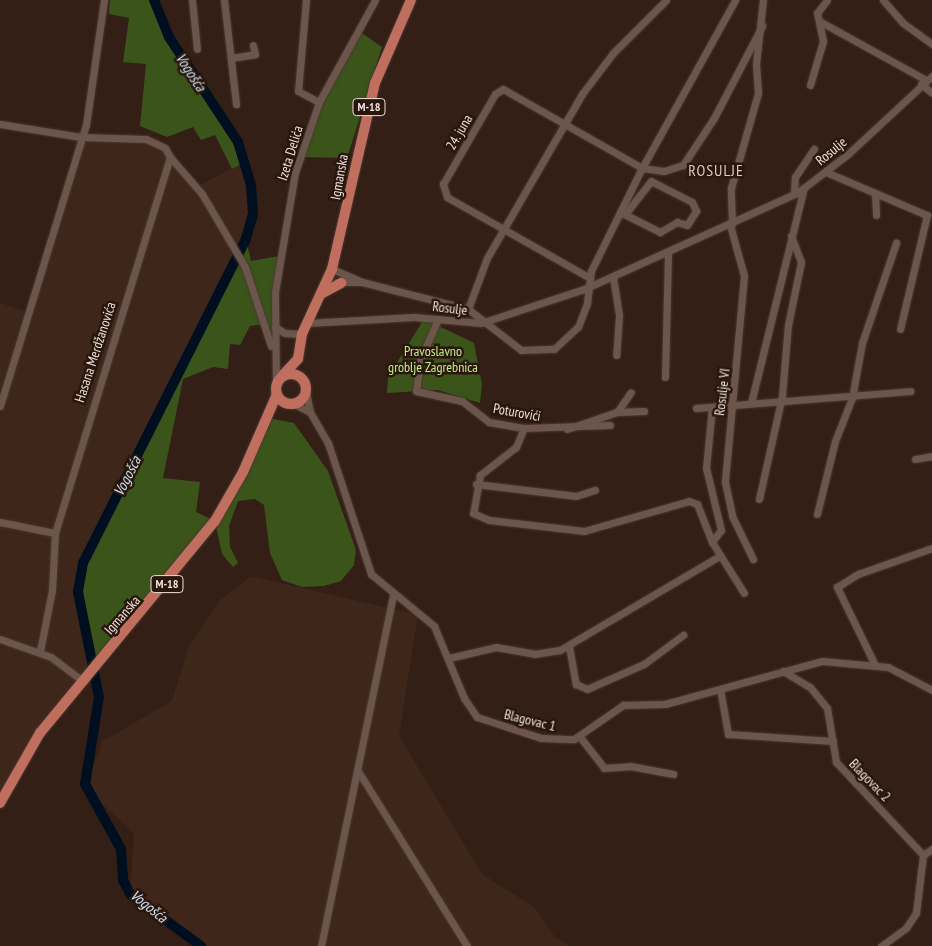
<!DOCTYPE html>
<meta charset="utf-8">
<style>
body{margin:0}
#map{position:relative;width:932px;height:946px;overflow:hidden;background:#331f16;font-family:"PT Sans Narrow",sans-serif}
div>[style]{position:absolute}
[style*='--x']{left:calc(var(--x)*1px);top:calc(var(--y)*1px);width:calc(var(--w)*1px);rotate:calc(var(--a)*1deg)}
.built>*{inset:0;background:#3f261a}
.green>*{inset:0;background:#3b541a}
.river>*{height:10px;margin:-5px;padding:0 5px;transform-origin:5px;border-radius:5px;background:#000f20}
.roads{filter:drop-shadow(0 0 1px #493933) drop-shadow(0 0 1px #493933)}
.street>*{height:7px;margin:-3.5px;padding:0 3.5px;transform-origin:3.5px;border-radius:3.5px;background:#6c564b}
.primary>*{height:10px;margin:-5px;padding:0 5px;transform-origin:5px;border-radius:5px;background:#c06f5f}
.primary>.ring{margin:-5px;padding:0;box-sizing:content-box;background:none;border:10px solid #c06f5f;border-radius:50%}
span{translate:-50% -50%;white-space:nowrap;text-align:center;line-height:1.15;-webkit-text-stroke:5px #29160d;paint-order:stroke}
.shield-label span{padding:1px 4px;background:#29160d;border:1px solid;border-radius:4px;-webkit-text-stroke-width:0}
.shield-label{font-size:12px;color:#f0e2dc;font-weight:700}
.street-label{font-size:14px;color:#f0e2dc}
.park-label{font-size:14px;color:#c1f188}
.water-label{font-size:15px;color:#cee0ef;font-style:italic}
.quarter-label{font-size:16px;color:#e2c7bb;letter-spacing:1px}
</style>
<div id="map">
<div class="built">
<div style="clip-path:polygon(81px 137px,156px 142px,196px 187px,245px 162px,253px 214px,246px 239px,83px 563px,79px 580px,94px 668px,65px 703px,0 805px,0 303px,28px 312px)"></div>
<div style="clip-path:polygon(251px 576px,418px 615px,399px 736px,482px 874px,534px 907px,555px 937px,569px 946px,201px 946px,130px 894px,134px 834px,85px 787px,103px 741px,172px 701px,188px 648px,219px 601px)"></div>
</div>
<div class="green">
<div style="clip-path:polygon(110px 0,154px 0,169px 37px,238px 142px,245px 162px,232px 169px,215px 135px,201px 140px,193px 127px,167px 137px,140px 126px,146px 64px,123px 62px,129px 18px,109px 14px)"></div>
<div style="clip-path:polygon(359px 31px,382px 47px,347px 158px,300px 157px,319px 102px)"></div>
<div style="clip-path:polygon(246px 239px,251px 261px,279px 256px,273px 348px,265px 324px,250px 326px,240px 345px,230px 344px,228px 369px,213px 367px,183px 379px,163px 478px,200px 482px,196px 512px,215px 521px,268px 418px,294px 423px,328px 471px,356px 550px,354px 565px,341px 581px,324px 586px,302px 587px,282px 580px,270px 553px,264px 505px,255px 499px,238px 501px,229px 526px,230px 547px,238px 563px,233px 567px,222px 554px,215px 522px,94px 668px,78px 592px,83px 563px)"></div>
<div style="clip-path:polygon(424px 319px,474px 343px,482px 385px,480px 403px,438px 390px,387px 393px,388px 377px)"></div>
</div>
<div class="river">
<div style="--x:154;--y:0;--w:40;--a:68"></div>
<div style="--x:169;--y:37;--w:126;--a:56.7"></div>
<div style="--x:238;--y:142;--w:45;--a:73.2"></div>
<div style="--x:251;--y:185;--w:29;--a:86"></div>
<div style="--x:253;--y:214;--w:26;--a:106"></div>
<div style="--x:246;--y:239;--w:363;--a:116.7"></div>
<div style="--x:83;--y:563;--w:29;--a:100"></div>
<div style="--x:78;--y:592;--w:107;--a:78.7"></div>
<div style="--x:99;--y:697;--w:88;--a:99.1"></div>
<div style="--x:85;--y:784;--w:74;--a:61"></div>
<div style="--x:121;--y:849;--w:31;--a:86"></div>
<div style="--x:123;--y:880;--w:16;--a:63"></div>
<div style="--x:130;--y:894;--w:88;--a:36.2"></div>
</div>
<div class="roads">
<div class="street">
<div style="--x:192;--y:0;--w:49;--a:84.2"></div>
<div style="--x:224;--y:0;--w:105;--a:83.4"></div>
<div style="--x:306;--y:0;--w:91;--a:95"></div>
<div style="--x:298;--y:91;--w:24;--a:28"></div>
<div style="--x:883;--y:0;--w:30;--a:49"></div>
<div style="--x:903;--y:23;--w:36;--a:36"></div>
<div style="--x:821;--y:22;--w:120;--a:28.9"></div>
<div style="--x:231;--y:58;--w:24;--a:-9"></div>
<div style="--x:255;--y:54;--w:9;--a:-103"></div>
<div style="--x:921;--y:84;--w:14;--a:39"></div>
<div style="--x:810;--y:85;--w:46;--a:-73.5"></div>
<div style="--x:823;--y:41;--w:29;--a:-102"></div>
<div style="--x:817;--y:13;--w:16;--a:-52"></div>
<div style="--x:0;--y:124;--w:82;--a:9.1"></div>
<div style="--x:81;--y:137;--w:65;--a:1.8"></div>
<div style="--x:146;--y:139;--w:21;--a:25"></div>
<div style="--x:165;--y:148;--w:10;--a:61"></div>
<div style="--x:170;--y:157;--w:393;--a:107"></div>
<div style="--x:55;--y:533;--w:57;--a:93"></div>
<div style="--x:52;--y:590;--w:62;--a:101.1"></div>
<div style="--x:170;--y:157;--w:49;--a:49.1"></div>
<div style="--x:202;--y:194;--w:85;--a:59.5"></div>
<div style="--x:245;--y:267;--w:83;--a:71.8"></div>
<div style="--x:826;--y:172;--w:110;--a:23.1"></div>
<div style="--x:927;--y:215;--w:117;--a:103.3"></div>
<div style="--x:794;--y:194;--w:17;--a:-87"></div>
<div style="--x:795;--y:177;--w:34;--a:-56"></div>
<div style="--x:875;--y:194;--w:21;--a:87"></div>
<div style="--x:620;--y:212;--w:45;--a:26.6"></div>
<div style="--x:660;--y:232;--w:20;--a:-30"></div>
<div style="--x:677;--y:222;--w:10;--a:17"></div>
<div style="--x:687;--y:225;--w:17;--a:-57"></div>
<div style="--x:696;--y:211;--w:10;--a:-114"></div>
<div style="--x:692;--y:202;--w:46;--a:-152.9"></div>
<div style="--x:651;--y:181;--w:39;--a:128"></div>
<div style="--x:732;--y:224;--w:36;--a:-92"></div>
<div style="--x:731;--y:188;--w:99;--a:-74.1"></div>
<div style="--x:758;--y:93;--w:29;--a:-94"></div>
<div style="--x:756;--y:64;--w:64;--a:-83.8"></div>
<div style="--x:730;--y:225;--w:53;--a:74.6"></div>
<div style="--x:744;--y:276;--w:207;--a:95.3"></div>
<div style="--x:725;--y:482;--w:35;--a:78"></div>
<div style="--x:732;--y:516;--w:48;--a:64"></div>
<div style="--x:332;--y:269;--w:33;--a:23"></div>
<div style="--x:362;--y:282;--w:109;--a:14.3"></div>
<div style="--x:468;--y:309;--w:67;--a:37.7"></div>
<div style="--x:521;--y:350;--w:33;--a:-2"></div>
<div style="--x:554;--y:349;--w:33;--a:-43"></div>
<div style="--x:578;--y:327;--w:26;--a:-69"></div>
<div style="--x:587;--y:303;--w:32;--a:-83"></div>
<div style="--x:591;--y:271;--w:115;--a:-63.7"></div>
<div style="--x:642;--y:168;--w:22;--a:8"></div>
<div style="--x:664;--y:171;--w:20;--a:-18"></div>
<div style="--x:683;--y:165;--w:56;--a:-56.6"></div>
<div style="--x:714;--y:118;--w:104;--a:-62.4"></div>
<div style="--x:613;--y:277;--w:39;--a:81"></div>
<div style="--x:619;--y:316;--w:39;--a:94"></div>
<div style="--x:590;--y:278;--w:164;--a:-150.5"></div>
<div style="--x:447;--y:197;--w:14;--a:-107"></div>
<div style="--x:443;--y:184;--w:104;--a:-60"></div>
<div style="--x:495;--y:94;--w:9;--a:-32"></div>
<div style="--x:503;--y:89;--w:160;--a:29.6"></div>
<div style="--x:642;--y:168;--w:192;--a:-61"></div>
<div style="--x:337;--y:282;--w:24;--a:0"></div>
<div style="--x:468;--y:309;--w:54;--a:-69.6"></div>
<div style="--x:487;--y:258;--w:190;--a:-59.9"></div>
<div style="--x:582;--y:94;--w:51;--a:-52.9"></div>
<div style="--x:613;--y:53;--w:75;--a:-45"></div>
<div style="--x:438;--y:319;--w:45;--a:113.7"></div>
<div style="--x:420;--y:360;--w:31;--a:97"></div>
<div style="--x:416;--y:391;--w:47;--a:12.3"></div>
<div style="--x:462;--y:401;--w:34;--a:38"></div>
<div style="--x:489;--y:422;--w:36;--a:10"></div>
<div style="--x:524;--y:428;--w:86;--a:-2"></div>
<div style="--x:307;--y:323;--w:107;--a:-3.2"></div>
<div style="--x:414;--y:317;--w:67;--a:5.1"></div>
<div style="--x:481;--y:323;--w:108;--a:-18.3"></div>
<div style="--x:584;--y:289;--w:234;--a:-24.3"></div>
<div style="--x:797;--y:193;--w:64;--a:-37.4"></div>
<div style="--x:848;--y:154;--w:115;--a:-42.9"></div>
<div style="--x:275;--y:327;--w:12;--a:31"></div>
<div style="--x:285;--y:333;--w:17;--a:3"></div>
<div style="--x:665;--y:377;--w:124;--a:-88.6"></div>
<div style="--x:276;--y:389;--w:97;--a:-90.6"></div>
<div style="--x:275;--y:292;--w:121;--a:-80.5"></div>
<div style="--x:295;--y:173;--w:75;--a:-71.3"></div>
<div style="--x:319;--y:102;--w:116;--a:-61.2"></div>
<div style="--x:306;--y:392;--w:20;--a:79"></div>
<div style="--x:751;--y:403;--w:221;--a:-76.2"></div>
<div style="--x:294;--y:404;--w:18;--a:27"></div>
<div style="--x:310;--y:412;--w:36;--a:60"></div>
<div style="--x:328;--y:443;--w:138;--a:71.8"></div>
<div style="--x:371;--y:574;--w:82;--a:39.5"></div>
<div style="--x:434;--y:626;--w:78;--a:67.4"></div>
<div style="--x:464;--y:698;--w:23;--a:56"></div>
<div style="--x:477;--y:717;--w:67;--a:18.2"></div>
<div style="--x:541;--y:738;--w:33;--a:2"></div>
<div style="--x:574;--y:739;--w:60;--a:-34.8"></div>
<div style="--x:623;--y:705;--w:42;--a:-1.4"></div>
<div style="--x:665;--y:704;--w:163;--a:-15.3"></div>
<div style="--x:822;--y:661;--w:66;--a:5.2"></div>
<div style="--x:888;--y:667;--w:50;--a:27.6"></div>
<div style="--x:0;--y:406;--w:294;--a:-73"></div>
<div style="--x:86;--y:125;--w:126;--a:-81.8"></div>
<div style="--x:712;--y:407;--w:61;--a:95.6"></div>
<div style="--x:706;--y:468;--w:64;--a:76.4"></div>
<div style="--x:721;--y:530;--w:15;--a:127"></div>
<div style="--x:712;--y:542;--w:60;--a:57.9"></div>
<div style="--x:696;--y:408;--w:215;--a:-4.5"></div>
<div style="--x:617;--y:412;--w:27;--a:-2"></div>
<div style="--x:524;--y:428;--w:21;--a:113"></div>
<div style="--x:516;--y:447;--w:46;--a:142.1"></div>
<div style="--x:480;--y:475;--w:39;--a:100"></div>
<div style="--x:473;--y:513;--w:17;--a:24"></div>
<div style="--x:489;--y:520;--w:96;--a:6.6"></div>
<div style="--x:584;--y:531;--w:109;--a:-15.9"></div>
<div style="--x:689;--y:501;--w:9;--a:21"></div>
<div style="--x:697;--y:504;--w:41;--a:68.5"></div>
<div style="--x:567;--y:429;--w:53;--a:-18.8"></div>
<div style="--x:617;--y:412;--w:24;--a:-55"></div>
<div style="--x:915;--y:459;--w:17;--a:-10"></div>
<div style="--x:476;--y:484;--w:101;--a:6.8"></div>
<div style="--x:576;--y:496;--w:20;--a:-18"></div>
<div style="--x:759;--y:499;--w:106;--a:-77.4"></div>
<div style="--x:782;--y:396;--w:71;--a:-85.2"></div>
<div style="--x:788;--y:325;--w:64;--a:-78.3"></div>
<div style="--x:801;--y:262;--w:28;--a:-111"></div>
<div style="--x:817;--y:514;--w:75;--a:-76.1"></div>
<div style="--x:835;--y:441;--w:46;--a:-68.4"></div>
<div style="--x:852;--y:398;--w:56;--a:-79.7"></div>
<div style="--x:862;--y:343;--w:106;--a:-71.2"></div>
<div style="--x:0;--y:522;--w:56;--a:11.3"></div>
<div style="--x:0;--y:639;--w:54;--a:19.4"></div>
<div style="--x:51;--y:657;--w:41;--a:37.1"></div>
<div style="--x:569;--y:646;--w:39;--a:80"></div>
<div style="--x:576;--y:684;--w:12;--a:24"></div>
<div style="--x:587;--y:689;--w:62;--a:-23.7"></div>
<div style="--x:644;--y:664;--w:49;--a:-36.6"></div>
<div style="--x:449;--y:658;--w:48;--a:-13.2"></div>
<div style="--x:496;--y:647;--w:39;--a:10"></div>
<div style="--x:534;--y:654;--w:26;--a:-9"></div>
<div style="--x:560;--y:650;--w:183;--a:-30.5"></div>
<div style="--x:874;--y:663;--w:85;--a:-116"></div>
<div style="--x:837;--y:587;--w:25;--a:-32"></div>
<div style="--x:858;--y:574;--w:78;--a:-19.4"></div>
<div style="--x:783;--y:671;--w:31;--a:31"></div>
<div style="--x:810;--y:687;--w:27;--a:51"></div>
<div style="--x:827;--y:708;--w:55;--a:80.5"></div>
<div style="--x:836;--y:762;--w:127;--a:46.9"></div>
<div style="--x:923;--y:855;--w:58;--a:96.9"></div>
<div style="--x:916;--y:913;--w:18;--a:124"></div>
<div style="--x:906;--y:928;--w:31;--a:144"></div>
<div style="--x:720;--y:689;--w:46;--a:79.9"></div>
<div style="--x:728;--y:734;--w:105;--a:3.8"></div>
<div style="--x:580;--y:737;--w:39;--a:52"></div>
<div style="--x:604;--y:768;--w:26;--a:-4"></div>
<div style="--x:630;--y:766;--w:44;--a:10.5"></div>
<div style="--x:358;--y:771;--w:206;--a:58.1"></div>
<div style="--x:923;--y:855;--w:11;--a:-34"></div>
<div style="--x:321;--y:946;--w:358;--a:-78.4"></div>
</div>
<div class="primary">
<div style="--x:323;--y:293;--w:21;--a:-29"></div>
<div class="ring" style="left:276px;top:374px;width:20px;height:20px"></div>
<div style="--x:283;--y:375;--w:22;--a:-47"></div>
<div style="--x:298;--y:359;--w:25;--a:-81"></div>
<div style="--x:302;--y:334;--w:72;--a:-65.2"></div>
<div style="--x:332;--y:269;--w:191;--a:-77"></div>
<div style="--x:375;--y:83;--w:90;--a:-66.6"></div>
<div style="--x:0;--y:803;--w:81;--a:-60.3"></div>
<div style="--x:40;--y:733;--w:275;--a:-50.5"></div>
<div style="--x:215;--y:521;--w:56;--a:-60.3"></div>
<div style="--x:243;--y:472;--w:85;--a:-66.4"></div>
</div>
</div>
<div class="shield-label">
<span style="left:369px;top:107px">M-18</span>
<span style="left:167px;top:584px">M-18</span>
</div>
<div class="street-label">
<span style="left:459px;top:132px;rotate:-60deg">24. juna</span>
<span style="left:831px;top:151px;rotate:-40deg">Rosulje</span>
<span style="left:290px;top:153px;rotate:-73deg">Izeta Delića</span>
<span style="left:339px;top:177px;rotate:-80deg">Igmanska</span>
<span style="left:450px;top:308px;rotate:7deg">Rosulje</span>
<span style="left:95px;top:352px;rotate:-72deg">Hasana Merdžanovića</span>
<span style="left:722px;top:392px;rotate:-83deg">Rosulje VI</span>
<span style="left:517px;top:412px;rotate:10deg">Poturovići</span>
<span style="left:122px;top:615px;rotate:-49deg">Igmanska</span>
<span style="left:530px;top:720px;rotate:14deg">Blagovac 1</span>
<span style="left:870px;top:780px;rotate:46deg">Blagovac 2</span>
</div>
<div class="park-label">
<span style="left:433px;top:359px">Pravoslavno<br>groblje Zagrebnica</span>
</div>
<div class="water-label">
<span style="left:191px;top:72px;rotate:57deg">Vogošća</span>
<span style="left:127px;top:476px;rotate:-63deg">Vogošća</span>
<span style="left:149px;top:906px;rotate:39deg">Vogošća</span>
</div>
<div class="quarter-label">
<span style="left:716px;top:170px">ROSULJE</span>
</div>
</div>
